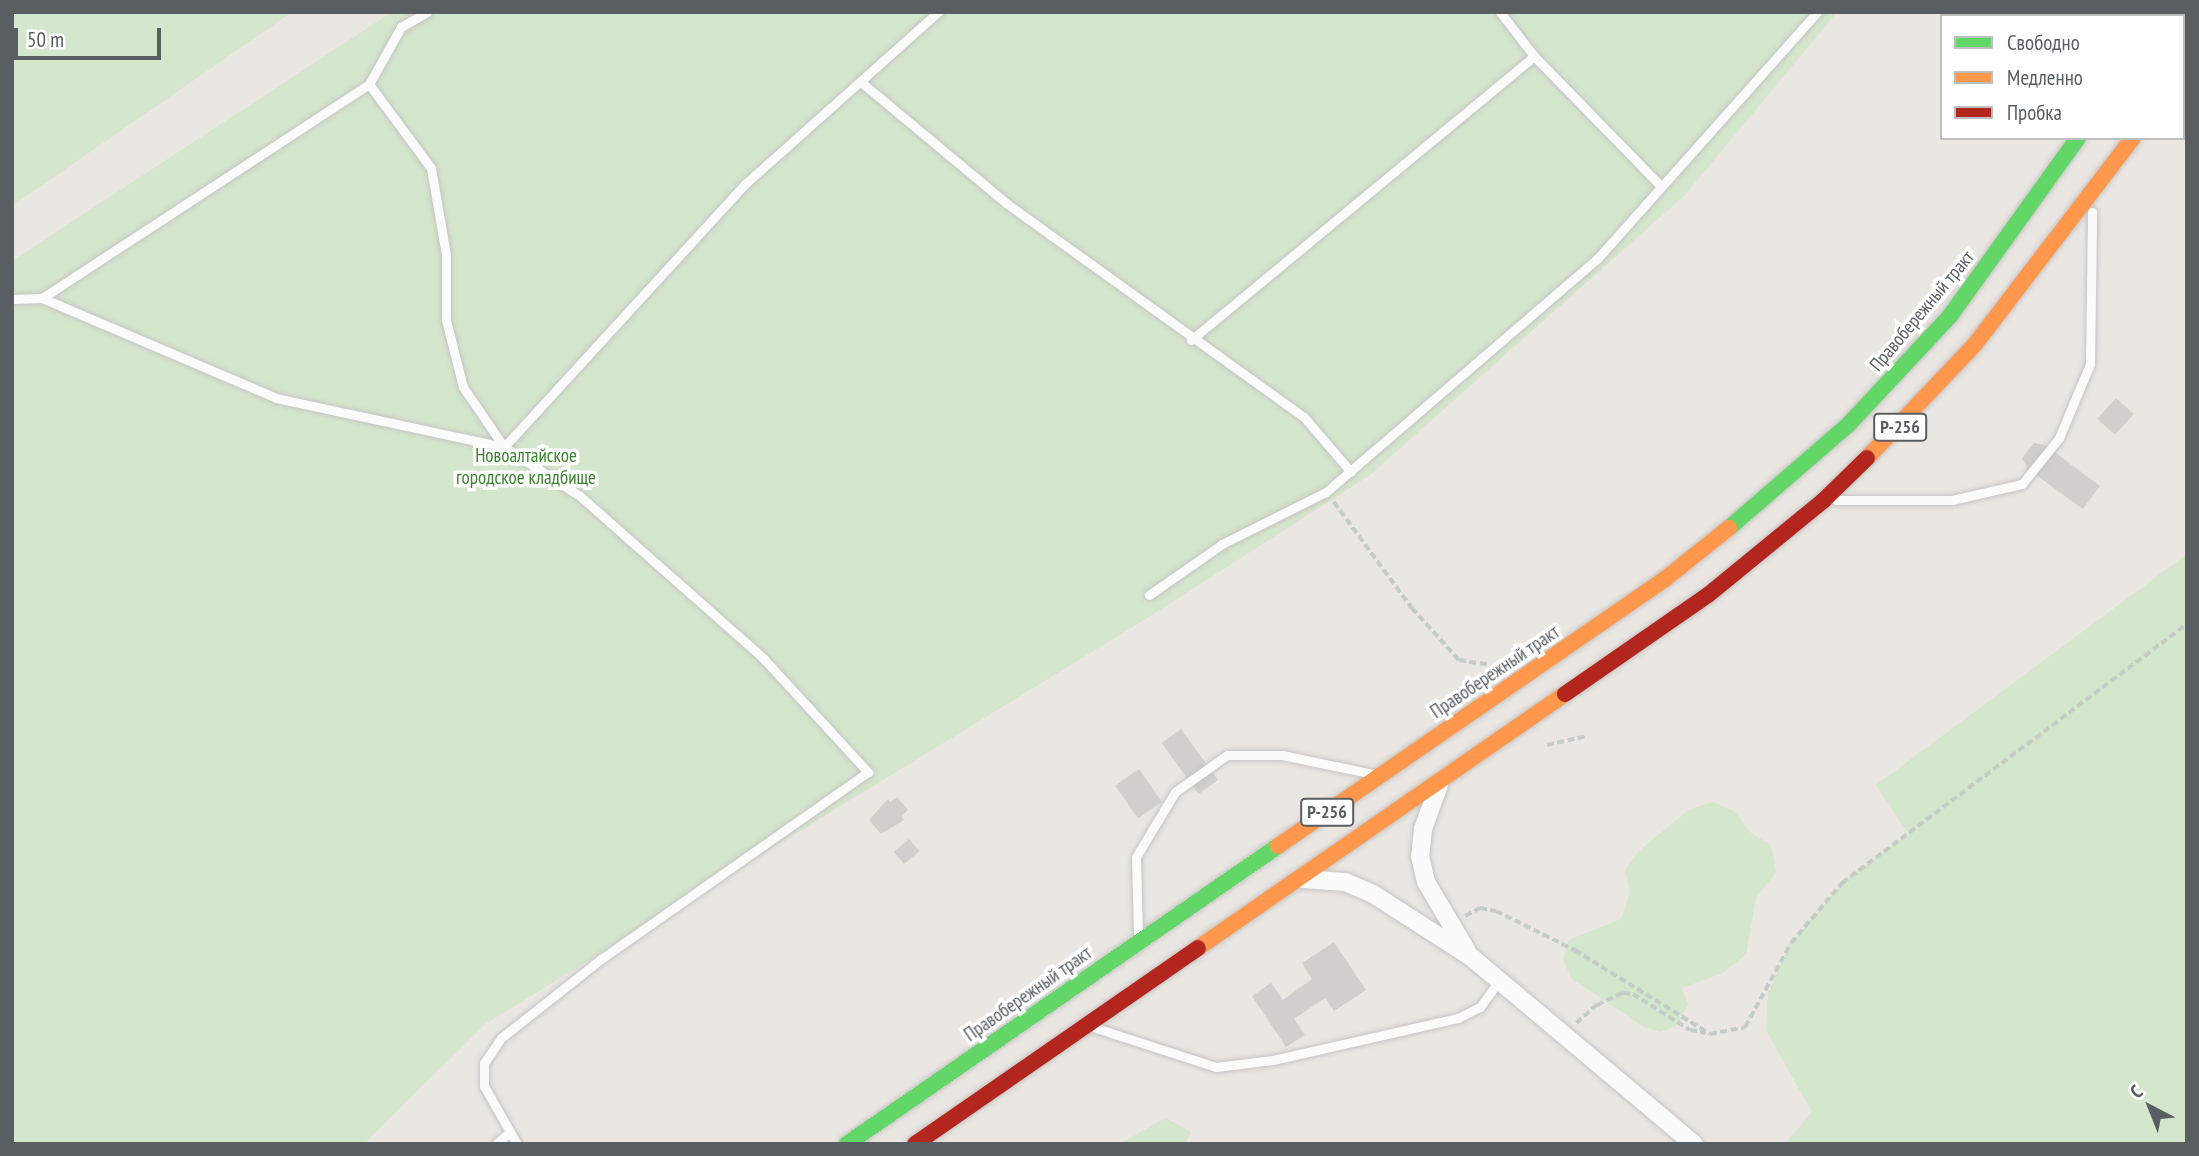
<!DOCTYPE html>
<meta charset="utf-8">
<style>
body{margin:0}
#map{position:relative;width:2199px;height:1156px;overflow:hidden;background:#eae6e2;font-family:"PT Sans Narrow",sans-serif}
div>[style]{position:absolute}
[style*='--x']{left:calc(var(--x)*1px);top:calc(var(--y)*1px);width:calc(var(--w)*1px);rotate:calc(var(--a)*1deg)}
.green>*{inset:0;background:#d4e6cc}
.building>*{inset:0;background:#d1cecd;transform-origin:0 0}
.path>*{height:3.5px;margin-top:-1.75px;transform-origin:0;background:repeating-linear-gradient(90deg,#c5cbc6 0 7px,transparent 0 10.5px)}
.roads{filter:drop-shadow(0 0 2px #c5c4c4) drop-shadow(0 0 2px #c5c4c4)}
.lane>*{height:9px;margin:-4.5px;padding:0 4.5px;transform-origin:4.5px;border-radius:4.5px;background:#fcfbfb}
.street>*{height:18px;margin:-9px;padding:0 9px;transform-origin:9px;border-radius:9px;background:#fcfbfb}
.fast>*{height:16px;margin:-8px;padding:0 8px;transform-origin:8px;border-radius:8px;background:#63d668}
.slow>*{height:16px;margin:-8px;padding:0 8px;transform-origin:8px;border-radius:8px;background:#ff974d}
.jam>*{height:16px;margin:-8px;padding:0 8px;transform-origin:8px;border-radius:8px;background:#b3261e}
span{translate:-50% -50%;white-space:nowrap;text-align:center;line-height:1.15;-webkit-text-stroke:7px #fff;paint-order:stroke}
.shield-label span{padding:2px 5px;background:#fff;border:2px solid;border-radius:5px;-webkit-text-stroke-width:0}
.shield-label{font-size:18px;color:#585e62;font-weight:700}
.street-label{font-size:19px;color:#585e62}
.park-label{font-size:19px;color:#3a832e}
.frame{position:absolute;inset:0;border:14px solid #585e62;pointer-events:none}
.legend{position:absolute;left:1940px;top:14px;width:245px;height:126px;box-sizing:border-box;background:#fff;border:2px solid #bcbfc0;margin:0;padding:9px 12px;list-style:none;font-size:21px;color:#585e62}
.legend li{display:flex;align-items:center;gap:14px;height:35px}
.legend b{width:35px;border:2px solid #bcbfc0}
.north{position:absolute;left:2115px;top:1072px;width:70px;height:70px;-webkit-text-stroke:5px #fff;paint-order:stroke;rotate:318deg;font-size:19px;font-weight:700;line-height:28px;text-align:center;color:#585e62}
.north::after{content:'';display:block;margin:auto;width:24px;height:32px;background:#585e62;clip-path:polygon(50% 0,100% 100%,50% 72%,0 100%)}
.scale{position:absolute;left:14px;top:28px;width:147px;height:32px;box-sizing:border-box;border:4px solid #585e62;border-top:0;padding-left:9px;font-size:21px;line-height:24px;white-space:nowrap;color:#585e62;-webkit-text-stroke:5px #fff;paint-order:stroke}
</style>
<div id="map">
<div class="green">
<div style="clip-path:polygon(12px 12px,292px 12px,12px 206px)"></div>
<div style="clip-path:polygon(392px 12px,1837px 12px,1685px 195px,1370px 475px,1152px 615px,485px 1024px,364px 1144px,12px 1144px,12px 261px)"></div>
<div style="clip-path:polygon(2187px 554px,2187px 1144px,1785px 1144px,1812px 1112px,1766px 1030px,1768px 993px,1791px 943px,1842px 883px,1908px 833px,1876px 785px)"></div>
<div style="clip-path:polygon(1713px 802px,1734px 811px,1751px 833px,1771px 845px,1776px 872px,1756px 898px,1746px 954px,1723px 973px,1682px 988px,1688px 1005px,1677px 1025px,1661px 1032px,1644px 1027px,1572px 979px,1563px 960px,1569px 940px,1621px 919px,1630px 892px,1625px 870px,1640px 850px,1690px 809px)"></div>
<div style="clip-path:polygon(1166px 1118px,1191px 1132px,1185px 1144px,1119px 1144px)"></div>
</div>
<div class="building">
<div style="left:2116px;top:398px;width:24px;height:28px;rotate:42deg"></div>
<div style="clip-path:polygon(2034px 443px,2045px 445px,2100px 486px,2083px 509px,2028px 469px,2022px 458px)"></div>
<div style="left:1181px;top:729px;width:63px;height:24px;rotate:54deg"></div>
<div style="left:1139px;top:769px;width:40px;height:29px;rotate:55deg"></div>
<div style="clip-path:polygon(897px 797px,908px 810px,901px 816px,904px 820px,881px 834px,869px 820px,888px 799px,890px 802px)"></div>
<div style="left:909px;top:839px;width:16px;height:20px;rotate:50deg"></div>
<div style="clip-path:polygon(1334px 942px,1366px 990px,1334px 1011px,1325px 998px,1294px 1019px,1305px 1035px,1286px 1047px,1252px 996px,1271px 983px,1283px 1000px,1312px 979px,1302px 963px)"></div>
</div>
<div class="path">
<div style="--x:1334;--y:502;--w:132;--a:53.7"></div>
<div style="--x:1412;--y:608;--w:70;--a:47.9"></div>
<div style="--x:1459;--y:660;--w:31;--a:9"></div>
<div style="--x:1547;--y:745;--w:40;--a:-13"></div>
<div style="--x:1465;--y:916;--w:17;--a:-28"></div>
<div style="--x:1480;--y:908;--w:16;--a:11"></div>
<div style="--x:1496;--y:911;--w:88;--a:26.3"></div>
<div style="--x:1575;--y:950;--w:159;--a:31.9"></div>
<div style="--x:1710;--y:1034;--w:36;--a:-11"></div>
<div style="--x:1745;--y:1027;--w:96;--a:-61.3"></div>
<div style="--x:1791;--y:943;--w:79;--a:-49.6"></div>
<div style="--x:1842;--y:883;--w:431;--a:-36.9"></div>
<div style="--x:1576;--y:1023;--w:28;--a:-41"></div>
<div style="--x:1597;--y:1005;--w:29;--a:-25"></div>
<div style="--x:1623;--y:993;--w:10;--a:6"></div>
<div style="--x:1633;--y:994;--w:67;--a:32.3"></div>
<div style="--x:1690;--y:1030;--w:16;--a:11"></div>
</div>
<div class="roads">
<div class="lane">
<div style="--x:427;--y:12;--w:30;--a:150"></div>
<div style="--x:401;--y:27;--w:65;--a:119.3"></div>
<div style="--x:369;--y:84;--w:104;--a:53.6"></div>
<div style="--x:431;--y:168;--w:88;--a:80.2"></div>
<div style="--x:446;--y:255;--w:65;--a:90"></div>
<div style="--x:446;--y:320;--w:69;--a:75.8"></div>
<div style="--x:463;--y:387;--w:73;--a:55.7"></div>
<div style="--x:504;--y:447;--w:357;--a:-47.5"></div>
<div style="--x:745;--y:184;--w:259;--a:-41.7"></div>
<div style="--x:1500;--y:12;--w:56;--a:52.3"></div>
<div style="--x:1534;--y:56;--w:180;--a:45.7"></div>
<div style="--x:861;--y:82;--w:189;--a:39.8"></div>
<div style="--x:1006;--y:203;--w:367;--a:35.7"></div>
<div style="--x:1304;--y:417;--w:72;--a:49.5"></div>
<div style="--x:42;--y:298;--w:391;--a:-33.2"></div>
<div style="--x:12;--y:299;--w:30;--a:-2"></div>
<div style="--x:42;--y:298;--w:254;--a:23.1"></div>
<div style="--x:276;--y:398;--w:233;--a:12.1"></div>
<div style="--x:504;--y:447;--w:90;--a:32.8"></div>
<div style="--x:580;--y:496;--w:246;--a:41.5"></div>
<div style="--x:764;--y:659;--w:154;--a:47.4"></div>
<div style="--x:868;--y:772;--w:326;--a:145"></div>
<div style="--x:601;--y:959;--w:127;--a:141.7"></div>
<div style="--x:501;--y:1038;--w:30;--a:124"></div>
<div style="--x:484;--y:1063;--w:23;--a:90"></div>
<div style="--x:484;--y:1086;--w:67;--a:60.4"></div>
<div style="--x:1191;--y:340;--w:445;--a:-39.6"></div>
<div style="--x:1836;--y:500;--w:116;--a:0"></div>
<div style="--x:1952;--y:500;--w:72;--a:-12.9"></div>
<div style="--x:2022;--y:484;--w:59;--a:-51.2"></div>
<div style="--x:2059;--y:438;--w:80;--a:-67.3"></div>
<div style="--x:2090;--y:364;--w:152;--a:-89.2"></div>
<div style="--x:1149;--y:595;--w:89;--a:-34.9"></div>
<div style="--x:1222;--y:544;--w:116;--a:-26.6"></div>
<div style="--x:1326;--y:492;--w:359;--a:-40.7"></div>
<div style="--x:1598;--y:258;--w:329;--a:-48.3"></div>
<div style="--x:1138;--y:934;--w:77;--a:-91.5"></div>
<div style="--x:1136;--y:857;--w:76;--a:-59"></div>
<div style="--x:1175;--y:792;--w:64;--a:-35.4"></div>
<div style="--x:1227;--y:755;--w:55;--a:0"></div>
<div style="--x:1282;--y:755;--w:89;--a:11.7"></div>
<div style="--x:1096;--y:1028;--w:126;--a:18"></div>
<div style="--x:1216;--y:1067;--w:57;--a:-7"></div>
<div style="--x:1273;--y:1060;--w:190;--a:-12.8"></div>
<div style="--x:1458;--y:1018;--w:25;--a:-27"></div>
<div style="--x:1480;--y:1007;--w:32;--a:-54"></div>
<div style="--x:496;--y:1144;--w:18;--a:-41"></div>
</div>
<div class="street">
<div style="--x:1439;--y:785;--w:47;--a:110"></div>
<div style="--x:1423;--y:829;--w:27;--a:96"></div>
<div style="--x:1420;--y:856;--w:27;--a:77"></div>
<div style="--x:1426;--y:882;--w:80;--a:59.3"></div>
<div style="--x:1303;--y:879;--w:42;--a:4.1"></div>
<div style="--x:1345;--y:882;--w:30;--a:23"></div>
<div style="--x:1373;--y:894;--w:117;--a:32.7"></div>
<div style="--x:1471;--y:957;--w:291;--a:40"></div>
</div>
<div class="fast">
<div style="--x:2152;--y:16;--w:4;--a:-63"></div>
<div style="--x:1729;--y:528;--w:157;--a:-40.9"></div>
<div style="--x:1848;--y:425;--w:149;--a:-46.9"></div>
<div style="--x:1950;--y:316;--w:219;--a:-54.3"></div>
<div style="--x:847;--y:1144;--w:524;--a:-34.66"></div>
</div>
<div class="slow">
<div style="--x:2183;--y:60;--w:7;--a:-56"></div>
<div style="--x:1867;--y:458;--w:158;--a:-46.5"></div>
<div style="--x:1976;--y:343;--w:258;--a:-52.6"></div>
<div style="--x:1278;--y:846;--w:470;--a:-34.6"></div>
<div style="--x:1665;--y:579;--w:82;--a:-38.6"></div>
<div style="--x:1198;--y:948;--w:446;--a:-34.7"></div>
</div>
<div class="jam">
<div style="--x:1565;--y:694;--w:174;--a:-34.7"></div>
<div style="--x:1708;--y:595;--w:150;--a:-39.3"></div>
<div style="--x:1824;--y:500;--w:60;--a:-44.3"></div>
<div style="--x:915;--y:1144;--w:344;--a:-34.7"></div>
</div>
</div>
<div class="shield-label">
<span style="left:1900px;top:427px">Р-256</span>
<span style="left:1327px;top:812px">Р-256</span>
</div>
<div class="street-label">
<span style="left:1922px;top:311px;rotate:-50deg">Правобережный тракт</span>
<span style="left:1495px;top:672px;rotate:-34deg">Правобережный тракт</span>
<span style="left:1028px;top:994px;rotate:-35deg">Правобережный тракт</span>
</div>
<div class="park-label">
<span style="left:526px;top:467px">Новоалтайское<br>городское кладбище</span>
</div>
<div class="frame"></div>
<ul class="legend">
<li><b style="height:9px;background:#63d668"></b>Свободно</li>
<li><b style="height:9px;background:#ff974d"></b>Медленно</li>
<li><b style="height:9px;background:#b3261e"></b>Пробка</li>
</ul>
<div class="north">С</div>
<div class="scale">50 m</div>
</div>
